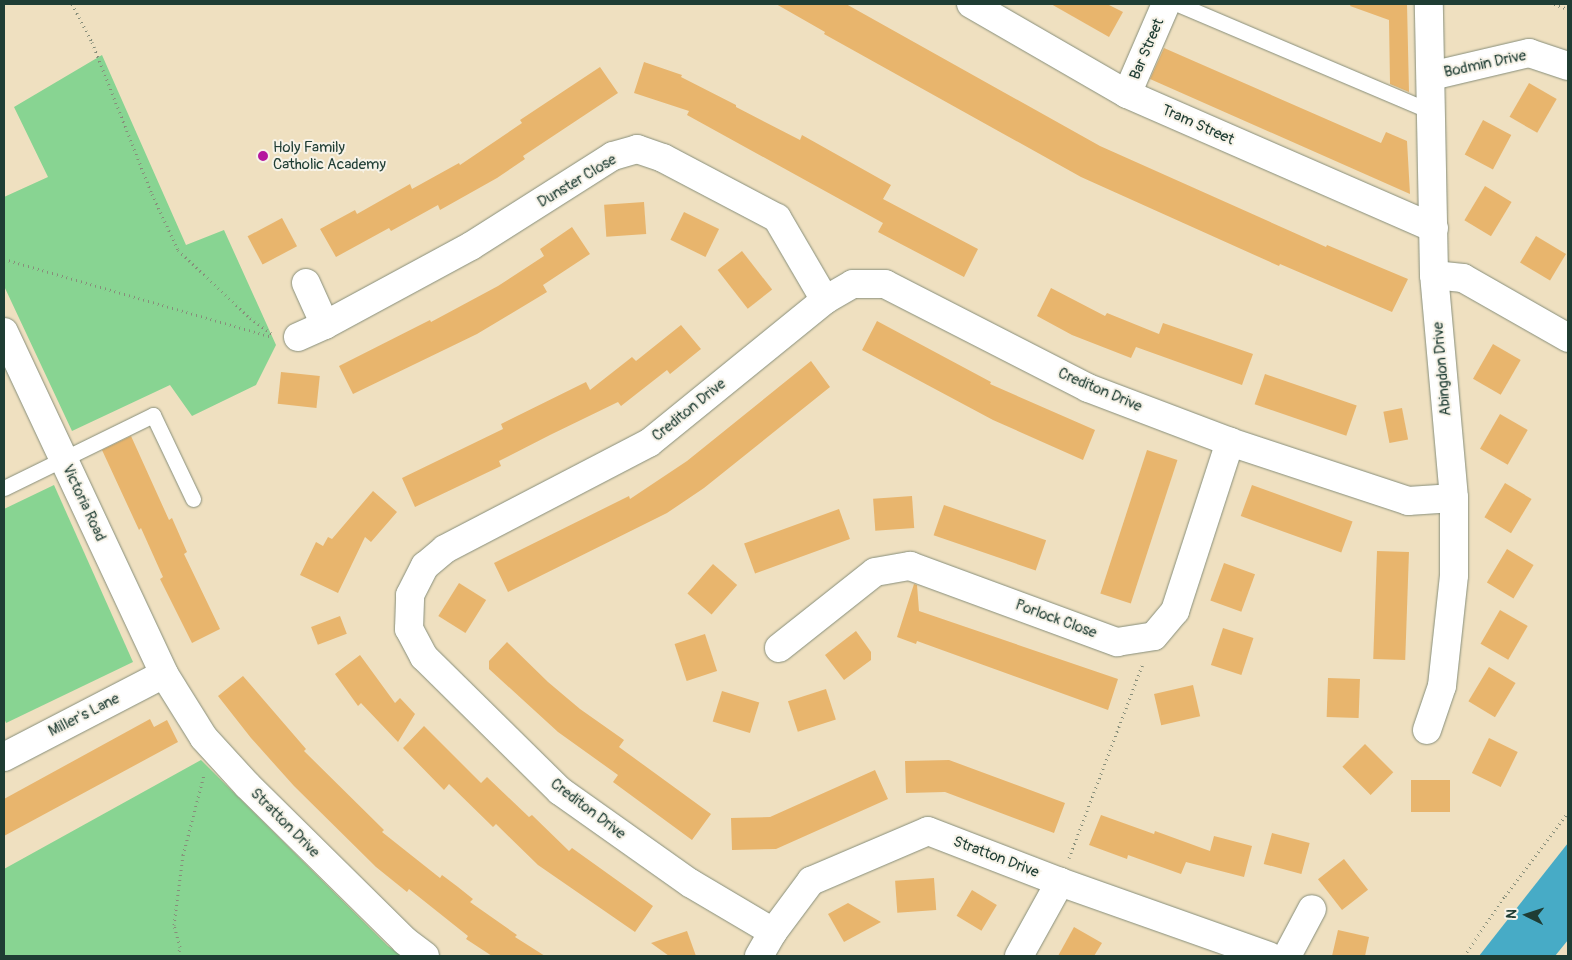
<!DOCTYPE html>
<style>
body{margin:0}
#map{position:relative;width:1572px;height:960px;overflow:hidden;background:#efe0c0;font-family:Pangolin,sans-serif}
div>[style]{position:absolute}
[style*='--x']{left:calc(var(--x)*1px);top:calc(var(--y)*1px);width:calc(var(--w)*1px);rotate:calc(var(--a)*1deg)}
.green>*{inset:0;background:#88d492}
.water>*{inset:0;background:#47abc6}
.building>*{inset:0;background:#e8b56d;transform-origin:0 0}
.path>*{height:3px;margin-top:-1.5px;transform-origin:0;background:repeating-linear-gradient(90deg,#878e7a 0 1px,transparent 0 5px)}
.roads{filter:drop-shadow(0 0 1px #878e7a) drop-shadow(0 0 1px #878e7a)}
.service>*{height:15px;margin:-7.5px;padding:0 7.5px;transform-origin:7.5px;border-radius:7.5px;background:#fff}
.minor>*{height:28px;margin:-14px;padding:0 14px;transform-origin:14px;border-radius:14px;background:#fff}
.dots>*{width:14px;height:14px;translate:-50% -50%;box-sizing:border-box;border:2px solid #f7f3e8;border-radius:50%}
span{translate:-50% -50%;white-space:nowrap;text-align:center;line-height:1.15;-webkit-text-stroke:4px #f7f3e8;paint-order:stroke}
.street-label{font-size:15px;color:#1f3d34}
.poi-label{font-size:15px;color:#1f3d34}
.left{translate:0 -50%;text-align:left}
.frame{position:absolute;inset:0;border:5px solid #1f3d34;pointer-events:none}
.north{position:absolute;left:1502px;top:890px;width:50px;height:50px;-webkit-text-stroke:4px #f7f3e8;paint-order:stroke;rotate:274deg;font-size:14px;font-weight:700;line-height:20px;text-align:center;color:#1f3d34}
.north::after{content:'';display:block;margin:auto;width:18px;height:22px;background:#1f3d34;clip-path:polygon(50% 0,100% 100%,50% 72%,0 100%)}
</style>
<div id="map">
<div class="green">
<div style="clip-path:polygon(102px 55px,186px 245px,224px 230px,276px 345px,256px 385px,192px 416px,170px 385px,72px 431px,4px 286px,4px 197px,48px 177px,14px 107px)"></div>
<div style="clip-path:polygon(54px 485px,133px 662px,6px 723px,4px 718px,4px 509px)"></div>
<div style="clip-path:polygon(201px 760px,388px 946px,402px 956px,4px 956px,4px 869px)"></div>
</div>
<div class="water">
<div style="clip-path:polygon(1568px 843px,1568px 940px,1555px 956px,1479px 956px)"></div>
</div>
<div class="building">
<div style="clip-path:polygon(776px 4px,846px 4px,1100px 146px,1326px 247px,1327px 245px,1408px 279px,1392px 312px,1280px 264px,1279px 266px,1081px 177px,824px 34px,825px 32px)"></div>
<div style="clip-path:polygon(1051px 4px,1107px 4px,1123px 12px,1109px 37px)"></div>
<div style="clip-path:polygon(1351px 4px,1407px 4px,1409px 92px,1390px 84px,1389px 20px,1350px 6px)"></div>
<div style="clip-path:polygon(1164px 48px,1381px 143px,1386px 132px,1407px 141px,1410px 194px,1150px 79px)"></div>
<div style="clip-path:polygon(644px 62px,682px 75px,681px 77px,736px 105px,736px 107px,800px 140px,802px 135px,891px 185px,883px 199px,978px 249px,964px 277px,878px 232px,883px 223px,687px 115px,689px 111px,634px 93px)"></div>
<div style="clip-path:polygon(600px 67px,618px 93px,523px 156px,525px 159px,497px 178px,440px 210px,438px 205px,391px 231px,389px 228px,336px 257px,320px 229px,355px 210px,357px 214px,410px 184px,412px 189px,459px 163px,460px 165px,522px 123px,520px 120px)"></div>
<div style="left:1529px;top:83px;width:32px;height:39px;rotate:30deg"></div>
<div style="left:1483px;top:120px;width:32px;height:39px;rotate:28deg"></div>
<div style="left:1485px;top:186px;width:31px;height:40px;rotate:31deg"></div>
<div style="left:644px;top:202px;width:32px;height:40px;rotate:86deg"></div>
<div style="left:684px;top:212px;width:39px;height:31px;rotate:26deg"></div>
<div style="left:282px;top:218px;width:32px;height:39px;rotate:62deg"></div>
<div style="clip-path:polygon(572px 227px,590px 254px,543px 285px,547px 292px,477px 334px,353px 394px,339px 366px,430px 320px,431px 322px,498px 286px,544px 256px,540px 249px)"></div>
<div style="left:1536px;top:236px;width:35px;height:31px;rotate:31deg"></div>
<div style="left:742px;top:251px;width:49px;height:31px;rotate:52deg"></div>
<div style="clip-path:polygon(1051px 288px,1105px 316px,1107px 313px,1159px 334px,1163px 323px,1253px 354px,1242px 385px,1136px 347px,1131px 358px,1072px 335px,1037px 316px)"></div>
<div style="clip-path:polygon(877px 321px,991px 382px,990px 384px,1095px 430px,1083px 460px,993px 420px,862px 350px)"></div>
<div style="clip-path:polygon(681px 325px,701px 349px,670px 374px,667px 370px,621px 406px,618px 402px,550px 435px,499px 461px,501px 466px,415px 507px,402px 478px,503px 429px,501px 424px,586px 382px,590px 390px,632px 357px,636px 361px)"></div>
<div style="left:1493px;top:344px;width:32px;height:40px;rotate:30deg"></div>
<div style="clip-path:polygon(811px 361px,830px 387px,704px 488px,667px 513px,508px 592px,494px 563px,629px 496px,630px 499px,687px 461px)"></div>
<div style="left:281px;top:372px;width:39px;height:32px;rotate:6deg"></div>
<div style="left:1265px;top:374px;width:97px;height:32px;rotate:19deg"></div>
<div style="left:1402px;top:408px;width:32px;height:19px;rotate:79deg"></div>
<div style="left:1500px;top:414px;width:32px;height:40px;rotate:30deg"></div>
<div style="clip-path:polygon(131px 436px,169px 520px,172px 518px,187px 552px,184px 554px,220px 629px,192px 643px,160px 579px,163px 577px,141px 528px,139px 530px,102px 450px)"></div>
<div style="left:1147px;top:450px;width:32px;height:151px;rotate:18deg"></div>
<div style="left:1505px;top:483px;width:31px;height:40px;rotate:31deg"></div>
<div style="left:1252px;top:485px;width:107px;height:33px;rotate:20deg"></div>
<div style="clip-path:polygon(373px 491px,397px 512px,371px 542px,365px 537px,338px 593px,300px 575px,316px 542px,323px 546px,328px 537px,332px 539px)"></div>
<div style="left:912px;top:496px;width:32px;height:39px;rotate:86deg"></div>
<div style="left:944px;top:505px;width:108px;height:32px;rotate:19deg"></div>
<div style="left:839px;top:509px;width:32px;height:101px;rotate:70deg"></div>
<div style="left:1507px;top:549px;width:31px;height:39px;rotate:31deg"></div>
<div style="left:1377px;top:551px;width:32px;height:108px;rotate:2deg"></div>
<div style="left:1224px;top:563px;width:33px;height:40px;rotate:20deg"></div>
<div style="left:713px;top:564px;width:32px;height:39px;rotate:41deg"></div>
<div style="left:459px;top:583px;width:32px;height:39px;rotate:32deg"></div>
<div style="clip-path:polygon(914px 584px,917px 585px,919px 611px,1118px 679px,1108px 710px,917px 641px,916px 644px,897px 637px)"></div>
<div style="left:1500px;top:610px;width:32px;height:39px;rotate:30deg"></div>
<div style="left:340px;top:616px;width:19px;height:31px;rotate:69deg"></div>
<div style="left:1223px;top:628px;width:32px;height:39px;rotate:18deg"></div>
<div style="clip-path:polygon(856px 631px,871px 652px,871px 660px,844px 680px,825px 655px)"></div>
<div style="left:705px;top:634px;width:39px;height:32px;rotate:72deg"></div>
<div style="clip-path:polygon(507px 642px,548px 682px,580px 709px,624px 740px,619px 747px,711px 814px,692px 840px,613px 782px,618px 775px,558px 732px,489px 669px,489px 661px)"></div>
<div style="clip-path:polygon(360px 655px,395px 703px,400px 698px,415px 714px,398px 742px,361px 703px,358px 706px,335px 674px)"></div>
<div style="left:1489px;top:667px;width:31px;height:40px;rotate:31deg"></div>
<div style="clip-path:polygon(243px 676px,306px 749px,304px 751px,384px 830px,382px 832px,440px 878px,442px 875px,458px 887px,473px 899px,470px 902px,517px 935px,515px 937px,545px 956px,492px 956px,466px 939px,468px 936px,409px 889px,407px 892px,376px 867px,294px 786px,251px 738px,218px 696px)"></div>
<div style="left:1328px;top:678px;width:32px;height:39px;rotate:2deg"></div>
<div style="left:1193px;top:685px;width:32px;height:40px;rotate:77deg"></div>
<div style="left:826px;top:689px;width:32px;height:40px;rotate:72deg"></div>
<div style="left:722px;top:691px;width:39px;height:32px;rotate:17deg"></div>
<div style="clip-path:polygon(150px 719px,154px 727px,167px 720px,178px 742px,4px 836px,4px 799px)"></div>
<div style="clip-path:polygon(424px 726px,481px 783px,487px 777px,529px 817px,532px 815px,569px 851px,572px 848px,653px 906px,635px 932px,538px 865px,496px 824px,493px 827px,449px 784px,444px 790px,403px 748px)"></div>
<div style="left:1489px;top:738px;width:32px;height:39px;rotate:26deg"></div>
<div style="left:1365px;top:744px;width:40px;height:32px;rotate:45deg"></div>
<div style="clip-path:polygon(949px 760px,1065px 803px,1054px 833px,945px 792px,906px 793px,905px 761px)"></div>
<div style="clip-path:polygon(875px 770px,888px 799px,776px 849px,732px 850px,731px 818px,770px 817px)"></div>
<div style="left:1411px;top:780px;width:39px;height:32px"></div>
<div style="clip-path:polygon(1101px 815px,1154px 834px,1155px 831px,1210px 851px,1214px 836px,1252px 846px,1244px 877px,1186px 862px,1181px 874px,1128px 855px,1127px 859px,1089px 845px)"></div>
<div style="left:1272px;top:833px;width:39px;height:32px;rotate:15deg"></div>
<div style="left:1344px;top:859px;width:39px;height:33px;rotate:52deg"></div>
<div style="left:934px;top:878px;width:32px;height:39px;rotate:86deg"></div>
<div style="left:972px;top:890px;width:29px;height:30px;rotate:31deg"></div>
<div style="clip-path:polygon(848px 903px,881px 922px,844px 942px,828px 914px)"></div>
<div style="clip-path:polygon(1074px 927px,1102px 943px,1094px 956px,1058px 956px)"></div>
<div style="clip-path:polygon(1338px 930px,1369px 937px,1365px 956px,1332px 956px)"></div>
<div style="clip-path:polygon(687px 931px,696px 956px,669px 956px,651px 943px)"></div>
</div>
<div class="path">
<div style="--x:72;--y:4;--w:43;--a:62.2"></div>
<div style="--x:92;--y:42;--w:163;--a:68.5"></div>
<div style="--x:152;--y:194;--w:62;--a:65.1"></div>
<div style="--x:178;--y:250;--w:99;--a:43.4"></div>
<div style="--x:250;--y:318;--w:27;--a:36"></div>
<div style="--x:1554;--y:4;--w:15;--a:20"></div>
<div style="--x:4;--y:259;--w:279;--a:16.2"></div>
<div style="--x:1069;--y:858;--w:209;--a:-69.2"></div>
<div style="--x:178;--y:956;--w:9;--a:-77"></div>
<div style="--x:180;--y:947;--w:23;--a:-105"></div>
<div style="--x:174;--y:925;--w:71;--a:-82.7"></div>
<div style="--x:183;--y:855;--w:83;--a:-75.3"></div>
<div style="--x:1464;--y:956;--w:73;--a:-55.7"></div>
<div style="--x:1505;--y:896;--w:105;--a:-53.1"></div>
</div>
<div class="roads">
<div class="service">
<div style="--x:1178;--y:4;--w:276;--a:23"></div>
<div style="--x:4;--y:488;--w:166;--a:-26.1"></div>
<div style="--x:153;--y:415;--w:93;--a:64.5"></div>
</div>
<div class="minor">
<div style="--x:971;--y:4;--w:180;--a:30"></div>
<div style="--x:1127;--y:94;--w:335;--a:23.6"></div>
<div style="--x:1431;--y:76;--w:101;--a:-13.2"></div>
<div style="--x:1529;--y:53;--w:41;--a:18.4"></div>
<div style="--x:1127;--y:94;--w:98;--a:-66.6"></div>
<div style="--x:1434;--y:275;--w:29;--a:6"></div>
<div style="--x:1463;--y:278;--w:121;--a:29.7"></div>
<div style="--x:306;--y:283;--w:46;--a:65.7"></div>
<div style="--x:4;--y:332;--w:378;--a:64.9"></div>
<div style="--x:164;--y:674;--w:75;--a:58"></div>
<div style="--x:204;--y:738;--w:64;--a:47.5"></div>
<div style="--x:247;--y:785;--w:222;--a:44.6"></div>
<div style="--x:405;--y:941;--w:25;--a:37"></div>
<div style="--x:298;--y:337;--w:30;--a:-24"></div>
<div style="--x:325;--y:325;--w:166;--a:-28.4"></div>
<div style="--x:471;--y:246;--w:168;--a:-32.4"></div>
<div style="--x:613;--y:156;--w:25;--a:-16"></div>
<div style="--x:637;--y:149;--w:28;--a:19"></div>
<div style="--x:663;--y:158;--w:129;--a:27.8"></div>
<div style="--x:777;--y:218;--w:95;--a:59.7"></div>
<div style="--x:779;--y:648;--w:122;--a:-38.4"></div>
<div style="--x:875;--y:572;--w:36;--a:-10"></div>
<div style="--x:910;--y:566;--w:221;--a:20.2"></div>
<div style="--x:1117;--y:642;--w:37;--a:-9"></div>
<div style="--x:1154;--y:636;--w:33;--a:-50"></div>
<div style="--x:1175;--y:611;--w:178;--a:-72"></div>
<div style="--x:1427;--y:730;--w:46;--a:-71.2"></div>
<div style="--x:1442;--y:686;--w:112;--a:-83.8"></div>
<div style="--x:1454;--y:575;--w:77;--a:-90"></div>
<div style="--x:1454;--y:498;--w:224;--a:-95.1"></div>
<div style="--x:1434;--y:275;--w:271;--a:-91.1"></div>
<div style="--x:4;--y:757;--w:180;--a:-27.4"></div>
<div style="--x:773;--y:932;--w:96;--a:-149.4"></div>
<div style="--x:690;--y:883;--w:159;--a:-144.7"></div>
<div style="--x:560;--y:791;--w:191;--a:-135.4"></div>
<div style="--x:424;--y:657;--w:32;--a:-118"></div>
<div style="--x:409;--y:629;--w:34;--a:-88"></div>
<div style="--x:410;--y:595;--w:33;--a:-63"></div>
<div style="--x:425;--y:566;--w:26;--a:-40"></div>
<div style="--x:445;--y:549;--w:230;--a:-27.5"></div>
<div style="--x:649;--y:443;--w:227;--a:-39.1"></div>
<div style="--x:825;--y:300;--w:32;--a:-30"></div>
<div style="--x:853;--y:284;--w:32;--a:0"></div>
<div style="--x:885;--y:284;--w:228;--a:27.1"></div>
<div style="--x:1088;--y:388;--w:152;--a:20.8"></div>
<div style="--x:1230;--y:442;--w:188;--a:18.3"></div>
<div style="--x:1408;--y:501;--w:46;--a:-3.7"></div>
<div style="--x:759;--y:956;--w:28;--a:-60"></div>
<div style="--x:773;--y:932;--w:64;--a:-53.3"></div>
<div style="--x:811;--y:881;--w:127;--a:-23.1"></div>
<div style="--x:928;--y:831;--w:142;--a:21.1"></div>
<div style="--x:1060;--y:882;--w:222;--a:19.5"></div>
<div style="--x:1019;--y:956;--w:85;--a:-61"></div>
<div style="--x:1287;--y:956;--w:53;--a:-62"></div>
</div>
</div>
<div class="dots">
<div style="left:263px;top:156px;background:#b5179e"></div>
</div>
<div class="street-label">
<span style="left:1147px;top:49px;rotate:-67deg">Bar Street</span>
<span style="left:1485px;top:64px;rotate:-12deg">Bodmin Drive</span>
<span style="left:1198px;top:125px;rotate:24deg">Tram Street</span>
<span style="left:577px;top:181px;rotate:-31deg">Dunster Close</span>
<span style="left:1442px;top:369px;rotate:-95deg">Abingdon Drive</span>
<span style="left:1100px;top:390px;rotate:23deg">Crediton Drive</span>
<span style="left:689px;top:410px;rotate:-39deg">Crediton Drive</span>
<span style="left:84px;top:503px;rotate:65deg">Victoria Road</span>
<span style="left:1056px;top:619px;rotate:20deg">Porlock Close</span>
<span style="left:84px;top:715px;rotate:-27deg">Miller's Lane</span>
<span style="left:588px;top:809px;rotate:37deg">Crediton Drive</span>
<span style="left:285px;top:823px;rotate:45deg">Stratton Drive</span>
<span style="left:996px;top:857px;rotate:21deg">Stratton Drive</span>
</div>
<div class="poi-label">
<span class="left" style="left:273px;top:156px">Holy Family<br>Catholic Academy</span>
</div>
<div class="frame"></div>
<div class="north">N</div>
</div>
